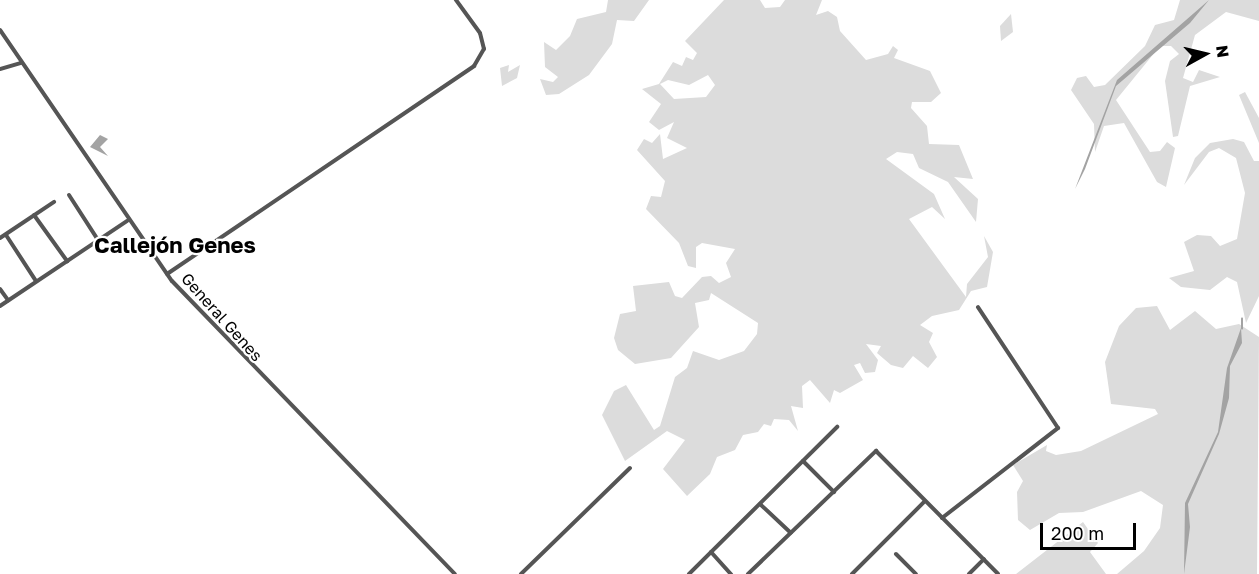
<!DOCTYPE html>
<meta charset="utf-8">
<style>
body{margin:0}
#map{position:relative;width:1259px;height:574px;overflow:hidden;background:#fff;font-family:"Golos Text",sans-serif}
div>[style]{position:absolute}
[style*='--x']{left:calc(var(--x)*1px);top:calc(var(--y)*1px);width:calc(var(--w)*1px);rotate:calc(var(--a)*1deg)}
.green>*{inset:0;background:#dcdcdc}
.water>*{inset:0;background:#a3a3a3}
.stream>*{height:1.5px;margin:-0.75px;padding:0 0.75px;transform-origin:0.75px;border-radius:0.75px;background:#a3a3a3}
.minor>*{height:4px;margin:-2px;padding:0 2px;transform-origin:2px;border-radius:2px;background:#555}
span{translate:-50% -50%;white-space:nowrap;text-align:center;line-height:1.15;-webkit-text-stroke:4.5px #fff;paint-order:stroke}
.street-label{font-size:16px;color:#000}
.district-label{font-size:22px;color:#000;font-weight:700}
.north{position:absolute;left:1175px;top:24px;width:60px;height:60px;-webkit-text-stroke:4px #fff;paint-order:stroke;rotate:82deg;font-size:16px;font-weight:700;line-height:24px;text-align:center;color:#000}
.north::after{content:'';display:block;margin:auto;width:21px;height:27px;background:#000;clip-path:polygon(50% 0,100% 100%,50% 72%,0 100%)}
.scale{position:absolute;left:1040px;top:523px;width:96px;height:27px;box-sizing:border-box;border:3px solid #000;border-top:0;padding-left:8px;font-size:18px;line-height:21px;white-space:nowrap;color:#000;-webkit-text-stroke:4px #fff;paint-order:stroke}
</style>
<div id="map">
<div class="green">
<div style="clip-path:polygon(608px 0,649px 0,634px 21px,617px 20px,612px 44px,589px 75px,559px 94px,546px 95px,540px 79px,553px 82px,558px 77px,545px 67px,544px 42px,556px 50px,570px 36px,577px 19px,606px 12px)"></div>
<div style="clip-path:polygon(evenodd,724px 0,760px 0,765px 8px,780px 7px,785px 0,822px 0,816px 15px,828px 11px,837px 17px,840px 31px,866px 60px,888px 54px,893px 46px,898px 50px,894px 58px,930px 71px,941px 93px,931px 102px,912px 102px,911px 108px,927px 126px,929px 144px,959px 145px,973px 179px,954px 177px,978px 199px,976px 222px,948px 182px,919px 168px,913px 154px,897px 152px,886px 159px,934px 194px,945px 219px,932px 207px,909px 219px,966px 297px,967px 284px,988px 257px,984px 236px,993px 252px,987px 287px,971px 291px,959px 310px,932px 316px,920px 325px,933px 333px,929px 342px,937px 357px,928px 368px,913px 356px,903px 368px,891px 365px,877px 353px,881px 346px,866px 344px,878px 360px,875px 372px,865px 373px,860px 363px,854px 365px,863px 380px,840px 393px,834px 390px,830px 403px,810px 380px,802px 386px,803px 408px,791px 406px,798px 431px,789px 420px,774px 419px,771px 426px,764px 424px,758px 432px,743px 435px,735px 450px,717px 457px,710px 474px,687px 496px,663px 469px,685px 440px,667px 431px,625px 461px,602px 415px,614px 391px,626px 385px,654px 430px,660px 426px,675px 377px,687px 368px,693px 351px,719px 360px,744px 351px,757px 334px,758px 323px,711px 293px,709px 300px,695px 303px,699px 327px,671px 358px,635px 364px,618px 350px,614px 338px,620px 314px,636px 311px,633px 286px,669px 282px,675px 296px,682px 298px,702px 277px,711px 276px,719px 283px,731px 277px,726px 263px,735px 249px,702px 243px,696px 247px,696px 268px,688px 266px,679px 243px,646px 209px,651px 196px,661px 197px,665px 181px,637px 150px,644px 139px,652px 143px,660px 134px,663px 159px,687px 148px,667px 138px,674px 122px,659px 130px,649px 122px,661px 104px,642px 89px,659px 84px,673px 62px,682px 66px,686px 57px,693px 60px,697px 53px,685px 41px,724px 0,708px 75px,715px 85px,706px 97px,674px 99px,660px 84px,668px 80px,689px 85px,708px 75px)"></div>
<div style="clip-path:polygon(1180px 0,1259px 0,1259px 21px,1226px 12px,1195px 35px,1183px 78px,1193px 82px,1199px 70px,1220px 77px,1190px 86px,1178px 136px,1173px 137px,1165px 81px,1170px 61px,1179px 54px,1171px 46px,1160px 46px,1116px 100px,1150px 152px,1160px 151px,1167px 142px,1175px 148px,1166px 187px,1157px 182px,1124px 123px,1104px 126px,1095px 152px,1094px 124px,1071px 90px,1077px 78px,1086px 76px,1094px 87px,1105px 85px,1145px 46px,1155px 25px,1174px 20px)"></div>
<div style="clip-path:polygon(1011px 14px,1013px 32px,1001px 41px,1000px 26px)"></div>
<div style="clip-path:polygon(509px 65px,508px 72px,520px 65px,517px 78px,502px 86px,500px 68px)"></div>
<div style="clip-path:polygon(1245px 92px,1259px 118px,1259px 143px,1239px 95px)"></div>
<div style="clip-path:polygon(1233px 139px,1244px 142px,1254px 161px,1259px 161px,1259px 296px,1246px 323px,1237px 282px,1227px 277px,1210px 290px,1181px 287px,1169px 278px,1194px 271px,1184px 242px,1197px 235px,1211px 236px,1220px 246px,1237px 239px,1245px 193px,1236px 158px,1219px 148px,1209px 152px,1184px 185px,1195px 158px,1210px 143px)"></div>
<div style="clip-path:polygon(1157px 306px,1170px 330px,1195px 311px,1216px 329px,1239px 324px,1259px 337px,1257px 574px,1117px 574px,1144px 551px,1160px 528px,1163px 505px,1141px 491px,1083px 512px,1059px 513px,1030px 530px,1018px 520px,1017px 492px,1023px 481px,1013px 465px,1047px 445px,1046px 451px,1056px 455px,1081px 451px,1158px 414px,1155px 409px,1111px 404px,1105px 362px,1119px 326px,1136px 308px)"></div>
<div style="clip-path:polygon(1083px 522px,1098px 543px,1090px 552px,1106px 574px,1016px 574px)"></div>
</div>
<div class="water">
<div style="clip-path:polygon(1209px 0,1190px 23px,1116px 86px,1085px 169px,1075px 189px,1117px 80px)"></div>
<div style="clip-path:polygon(100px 135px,108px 139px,100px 147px,108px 156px,90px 147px)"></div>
<div style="clip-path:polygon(1241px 328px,1242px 343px,1230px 366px,1229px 398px,1219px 434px,1188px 504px,1190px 527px,1184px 574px,1185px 503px,1218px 432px,1227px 368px)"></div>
</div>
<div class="stream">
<div style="--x:1242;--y:329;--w:10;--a:-90"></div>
</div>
<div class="minor">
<div style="--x:0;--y:30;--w:304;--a:55.6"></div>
<div style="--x:172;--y:281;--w:407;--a:46"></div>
<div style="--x:0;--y:69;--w:22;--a:-16"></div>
<div style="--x:69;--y:195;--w:54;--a:57.2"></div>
<div style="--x:34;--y:215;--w:57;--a:54.3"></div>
<div style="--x:6;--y:235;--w:55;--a:56.9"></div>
<div style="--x:0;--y:238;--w:65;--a:-33.7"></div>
<div style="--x:167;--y:274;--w:371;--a:-34.1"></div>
<div style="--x:474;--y:66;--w:20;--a:-60"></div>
<div style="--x:484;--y:49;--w:16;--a:-104"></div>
<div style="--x:480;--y:33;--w:41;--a:-126"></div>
<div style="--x:0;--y:289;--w:14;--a:54"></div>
<div style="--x:0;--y:306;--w:153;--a:-33.8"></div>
<div style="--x:803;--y:461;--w:44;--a:45"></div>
<div style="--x:760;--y:504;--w:42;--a:43.1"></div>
<div style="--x:942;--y:518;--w:147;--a:-37.8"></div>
<div style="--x:1058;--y:428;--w:145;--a:-123.5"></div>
<div style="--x:711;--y:552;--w:30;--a:48"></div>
<div style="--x:896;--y:554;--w:28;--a:45"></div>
<div style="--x:521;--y:574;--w:152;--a:-44.2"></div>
<div style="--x:689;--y:574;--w:209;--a:-44.8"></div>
<div style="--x:748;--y:574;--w:178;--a:-43.9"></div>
<div style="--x:876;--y:451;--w:173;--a:45.2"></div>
<div style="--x:852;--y:574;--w:103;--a:-45"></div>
<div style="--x:969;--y:574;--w:21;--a:-45"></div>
</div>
<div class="street-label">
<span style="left:222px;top:317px;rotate:48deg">General Genes</span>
</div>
<div class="district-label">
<span style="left:175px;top:245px">Callejón Genes</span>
</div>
<div class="north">N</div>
<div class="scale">200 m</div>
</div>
